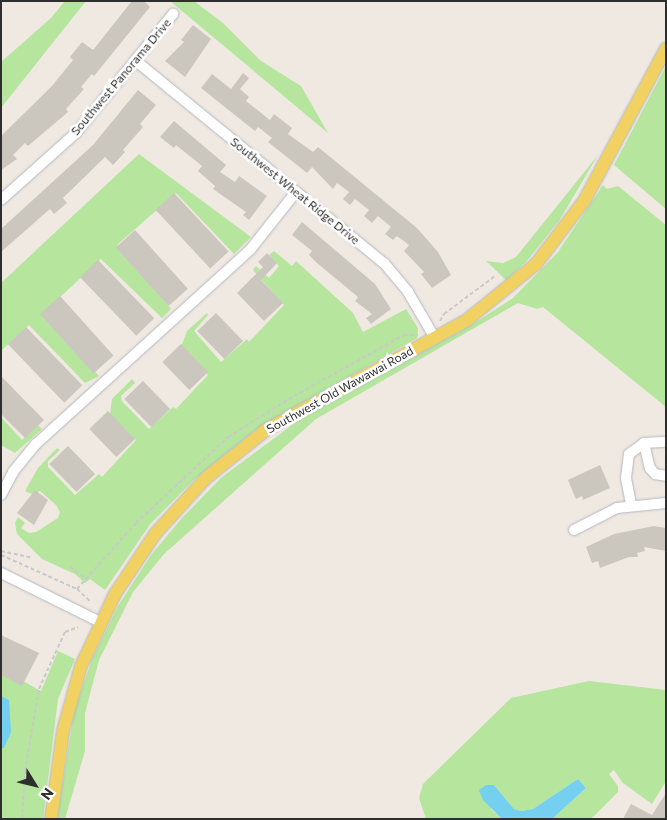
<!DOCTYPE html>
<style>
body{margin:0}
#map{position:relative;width:667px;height:820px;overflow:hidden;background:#efe9e1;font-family:Commissioner,sans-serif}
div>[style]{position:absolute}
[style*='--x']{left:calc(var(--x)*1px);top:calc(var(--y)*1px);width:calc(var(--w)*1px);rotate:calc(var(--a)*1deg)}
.green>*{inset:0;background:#b6e59e}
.water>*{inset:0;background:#75cff0}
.building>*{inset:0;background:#cbc7bf;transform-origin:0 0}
.path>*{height:2px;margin-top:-1px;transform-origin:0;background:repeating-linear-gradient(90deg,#c9c9c9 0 4px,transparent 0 6.5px)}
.roads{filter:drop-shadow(0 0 1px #b4b7c1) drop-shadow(0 0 1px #b4b7c1)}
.minor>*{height:10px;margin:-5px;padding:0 5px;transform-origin:5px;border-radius:5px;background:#fff}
.major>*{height:12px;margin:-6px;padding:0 6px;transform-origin:6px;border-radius:6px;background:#f2d163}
span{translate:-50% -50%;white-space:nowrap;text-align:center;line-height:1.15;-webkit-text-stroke:5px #fff;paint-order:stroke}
.street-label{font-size:12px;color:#2e2e2e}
.frame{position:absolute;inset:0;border:2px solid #2e2e2e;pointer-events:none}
.north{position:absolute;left:10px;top:760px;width:50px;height:50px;-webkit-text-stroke:4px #fff;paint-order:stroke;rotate:126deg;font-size:14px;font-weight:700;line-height:20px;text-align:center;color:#2e2e2e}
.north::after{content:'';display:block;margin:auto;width:18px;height:22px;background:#2e2e2e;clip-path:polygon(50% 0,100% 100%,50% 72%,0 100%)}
</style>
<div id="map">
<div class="green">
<div style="clip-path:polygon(65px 1px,86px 1px,1px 108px,1px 62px,51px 18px)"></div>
<div style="clip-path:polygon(170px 1px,194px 1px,223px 23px,261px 61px,301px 86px,328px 133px)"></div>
<div style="clip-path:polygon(666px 66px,666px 209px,614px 165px)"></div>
<div style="clip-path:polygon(139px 154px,251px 237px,234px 254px,176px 193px,117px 245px,171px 309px,162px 318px,101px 259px,43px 313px,99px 376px,85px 383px,29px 325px,1px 351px,1px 283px)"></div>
<div style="clip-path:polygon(598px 155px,559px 221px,526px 262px,506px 280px,486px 261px,503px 263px,516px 257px)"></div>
<div style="clip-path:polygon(603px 185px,607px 189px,618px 186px,666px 225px,666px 407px,543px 307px,537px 309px,518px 303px,316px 419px,164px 554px,133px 592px,99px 660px,85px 713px,85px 751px,65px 819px,57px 819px,74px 712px,92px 659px,118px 606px,151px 555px,182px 518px,222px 477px,299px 420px,470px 326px,513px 298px,558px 252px)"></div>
<div style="clip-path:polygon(274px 251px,292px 266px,296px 261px,353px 313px,363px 332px,406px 309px,418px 328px,417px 338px,254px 431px,196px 478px,151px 523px,105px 590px,90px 579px,85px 583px,75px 574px,42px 559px,17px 534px,15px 523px,18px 517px,25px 523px,21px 528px,29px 533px,36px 532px,58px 518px,60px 512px,56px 505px,40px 491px,32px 494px,25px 491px,38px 468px,57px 448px,60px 450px,48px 461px,48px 467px,75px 495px,99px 474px,102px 477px,136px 440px,110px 414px,112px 399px,132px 379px,135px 383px,121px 396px,122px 401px,149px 429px,173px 407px,176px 409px,208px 375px,181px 347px,187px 331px,207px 313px,208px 315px,194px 331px,221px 362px,247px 339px,249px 342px,284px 305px,253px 270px,256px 266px,269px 278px,279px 266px,269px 255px)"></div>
<div style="clip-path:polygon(1px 417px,22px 440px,38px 425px,42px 429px,15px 453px,1px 445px)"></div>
<div style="clip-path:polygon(58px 651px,75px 659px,58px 699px,43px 819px,1px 819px,1px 669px,41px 691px)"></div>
<div style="clip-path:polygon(589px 681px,666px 690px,666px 781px,652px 804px,623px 783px,614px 770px,609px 774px,618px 786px,618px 792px,591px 819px,552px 819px,586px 788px,578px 779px,533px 809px,521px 811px,514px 809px,494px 785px,491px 809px,502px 819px,426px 819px,419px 798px,423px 784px,511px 698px)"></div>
</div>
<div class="water">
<div style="clip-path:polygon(1px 696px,9px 700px,11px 732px,4px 748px,1px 748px)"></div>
<div style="clip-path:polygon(578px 779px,586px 788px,552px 819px,502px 819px,483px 800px,479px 790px,486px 785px,494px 785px,514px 809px,521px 811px,533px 809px)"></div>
</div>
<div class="building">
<div style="clip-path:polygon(132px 1px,144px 1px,150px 7px,94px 76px,92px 74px,81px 87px,84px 89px,66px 109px,68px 112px,28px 146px,25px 143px,13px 155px,17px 159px,1px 170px,1px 136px,52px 86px,73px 60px,70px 57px,82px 42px,93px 50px)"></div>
<div style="clip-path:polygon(193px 25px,211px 39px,185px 77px,165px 61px,184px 42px,181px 40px)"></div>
<div style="clip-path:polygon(243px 73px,249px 78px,240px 89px,249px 97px,246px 101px,270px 120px,274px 114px,292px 128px,288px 134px,313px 152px,318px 147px,417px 228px,438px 252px,451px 275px,432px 288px,421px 274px,424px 272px,404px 251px,409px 245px,397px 236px,393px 240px,385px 234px,391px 227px,378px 216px,372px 223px,364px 216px,369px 210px,355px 199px,350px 205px,343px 199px,349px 192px,337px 183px,333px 189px,312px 167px,307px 173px,268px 142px,272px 138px,258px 127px,255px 131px,201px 88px,212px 74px,231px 89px)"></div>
<div style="clip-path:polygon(138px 90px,156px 105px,140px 124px,143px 127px,123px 150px,125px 152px,113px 165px,105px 157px,63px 198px,67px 203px,54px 214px,50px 209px,1px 252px,1px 229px,93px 145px)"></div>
<div style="clip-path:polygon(174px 121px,226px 165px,220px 172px,235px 182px,239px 176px,267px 196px,249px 220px,243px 215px,246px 212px,213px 189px,215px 186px,198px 171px,202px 166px,176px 145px,174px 148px,160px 137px)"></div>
<div style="left:174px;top:193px;width:80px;height:25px;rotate:47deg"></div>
<div style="clip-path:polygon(302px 222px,375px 284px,391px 309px,371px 324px,366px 318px,372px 314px,355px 301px,358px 297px,317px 263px,309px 255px,312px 251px,292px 235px)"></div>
<div style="left:135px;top:230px;width:79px;height:26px;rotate:48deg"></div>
<div style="clip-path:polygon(267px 253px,277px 263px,261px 280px,283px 303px,264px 321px,237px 293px,263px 267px,258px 262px)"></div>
<div style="left:98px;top:260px;width:81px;height:25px;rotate:46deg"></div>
<div style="left:60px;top:296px;width:80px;height:27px;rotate:48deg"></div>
<div style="left:216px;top:313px;width:39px;height:26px;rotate:46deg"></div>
<div style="left:26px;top:327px;width:81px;height:25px;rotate:46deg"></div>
<div style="left:181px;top:344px;width:39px;height:26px;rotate:46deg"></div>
<div style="clip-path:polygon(1px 376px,44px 420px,25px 438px,1px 414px)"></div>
<div style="left:143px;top:381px;width:39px;height:26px;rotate:46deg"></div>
<div style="left:108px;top:411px;width:39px;height:26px;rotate:46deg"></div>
<div style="left:68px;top:446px;width:39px;height:26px;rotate:46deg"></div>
<div style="clip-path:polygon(600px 465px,610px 488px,583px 500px,582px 496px,576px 499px,568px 480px)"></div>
<div style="clip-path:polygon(35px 490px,48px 500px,34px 525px,17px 513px)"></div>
<div style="clip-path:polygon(654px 526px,666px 528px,666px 551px,644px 547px,645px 551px,637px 553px,638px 557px,629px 557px,600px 568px,598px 561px,592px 563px,586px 547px,614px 534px)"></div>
<div style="clip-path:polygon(1px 635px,39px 653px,22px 686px,1px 675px)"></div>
<div style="clip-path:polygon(666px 793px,666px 819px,623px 819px,631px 804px,652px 815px)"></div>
</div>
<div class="path">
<div style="--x:440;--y:321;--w:8;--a:-60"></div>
<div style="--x:444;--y:314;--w:64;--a:-36.7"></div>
<div style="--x:1;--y:551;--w:30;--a:12"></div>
<div style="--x:1;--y:555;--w:83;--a:24.1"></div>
<div style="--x:77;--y:589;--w:18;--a:43"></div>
<div style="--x:70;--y:567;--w:17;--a:36"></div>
<div style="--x:77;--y:589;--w:89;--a:-48.2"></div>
<div style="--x:136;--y:523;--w:126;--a:-43.1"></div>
<div style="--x:228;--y:437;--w:78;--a:-31.8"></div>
<div style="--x:294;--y:396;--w:126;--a:-29"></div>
<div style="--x:404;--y:335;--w:14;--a:0"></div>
<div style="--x:22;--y:819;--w:48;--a:-86.4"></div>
<div style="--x:25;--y:771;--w:83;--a:-80.3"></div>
<div style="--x:39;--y:689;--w:63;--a:-65.5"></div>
<div style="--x:65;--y:632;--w:14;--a:-21"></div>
</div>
<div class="roads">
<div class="minor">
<div style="--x:136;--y:61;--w:320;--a:39.2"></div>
<div style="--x:384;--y:263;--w:38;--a:50"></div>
<div style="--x:408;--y:292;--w:53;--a:59.6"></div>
<div style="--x:1;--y:200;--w:101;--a:-41.8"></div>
<div style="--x:76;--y:133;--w:154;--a:-50.8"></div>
<div style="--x:644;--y:443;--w:26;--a:77"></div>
<div style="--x:650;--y:468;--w:8;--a:50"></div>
<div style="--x:655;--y:474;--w:11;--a:10"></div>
<div style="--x:1;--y:495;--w:26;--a:-62"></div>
<div style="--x:13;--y:472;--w:36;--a:-51"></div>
<div style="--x:36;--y:444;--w:289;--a:-42.2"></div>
<div style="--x:250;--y:250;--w:74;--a:-51.6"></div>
<div style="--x:631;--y:504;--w:26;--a:-101"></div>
<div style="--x:626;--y:478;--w:24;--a:-83"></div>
<div style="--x:629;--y:454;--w:19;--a:-36"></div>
<div style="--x:644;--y:443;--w:22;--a:-3"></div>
<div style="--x:574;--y:530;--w:48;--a:-27.1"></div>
<div style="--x:617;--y:508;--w:49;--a:-5.8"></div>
<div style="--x:1;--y:573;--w:110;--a:26.3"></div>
</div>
<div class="major">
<div style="--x:51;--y:819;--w:89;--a:-82.2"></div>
<div style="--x:63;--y:731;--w:67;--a:-74.5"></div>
<div style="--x:81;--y:666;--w:80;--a:-64.7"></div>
<div style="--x:115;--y:594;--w:72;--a:-56.3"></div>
<div style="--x:155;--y:534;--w:76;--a:-47.7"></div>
<div style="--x:206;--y:478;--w:77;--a:-38.7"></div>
<div style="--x:266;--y:430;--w:229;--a:-28.7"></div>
<div style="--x:467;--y:320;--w:89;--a:-39.1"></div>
<div style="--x:536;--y:264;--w:79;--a:-52.7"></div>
<div style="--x:584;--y:201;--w:173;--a:-61.7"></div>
</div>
</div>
<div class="street-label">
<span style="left:121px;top:77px;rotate:-50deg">Southwest Panorama Drive</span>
<span style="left:295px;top:191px;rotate:39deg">Southwest Wheat Ridge Drive</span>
<span style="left:340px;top:390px;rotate:-29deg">Southwest Old Wawawai Road</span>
</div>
<div class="frame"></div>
<div class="north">N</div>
</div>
